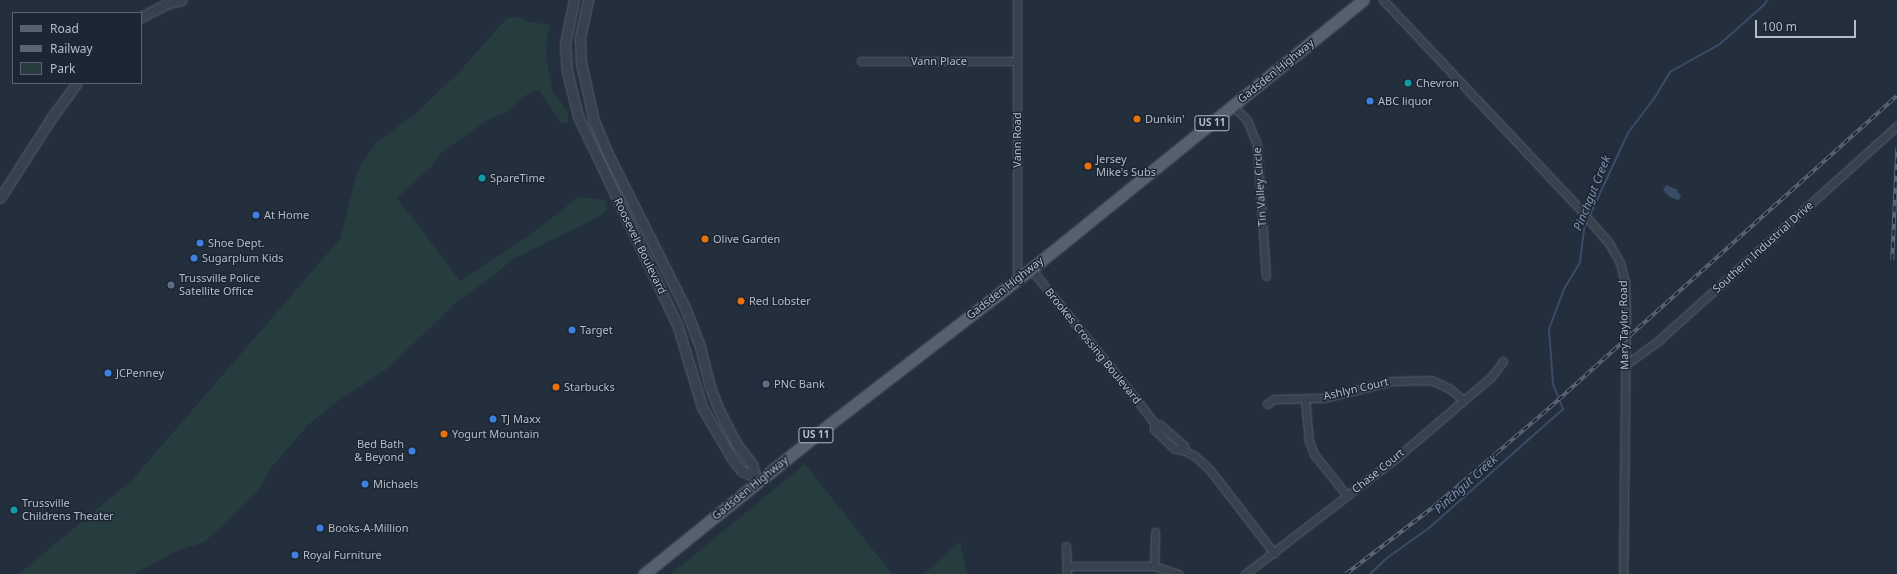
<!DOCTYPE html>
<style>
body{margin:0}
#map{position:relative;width:1897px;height:574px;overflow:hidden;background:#242f3e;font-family:"Noto Sans",sans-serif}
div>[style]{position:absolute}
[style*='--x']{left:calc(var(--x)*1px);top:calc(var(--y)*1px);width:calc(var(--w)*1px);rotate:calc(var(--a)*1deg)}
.green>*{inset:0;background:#263c3f}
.water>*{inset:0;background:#394c67}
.stream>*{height:2px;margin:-1px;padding:0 1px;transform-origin:1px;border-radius:1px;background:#394c67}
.roads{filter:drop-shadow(0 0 1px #565f6c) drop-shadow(0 0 1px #565f6c)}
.minor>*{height:7px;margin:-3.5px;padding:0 3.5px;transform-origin:3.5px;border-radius:3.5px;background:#38414e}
.tertiary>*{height:9px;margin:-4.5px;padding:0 4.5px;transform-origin:4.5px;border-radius:4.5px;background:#38414e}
.primary>*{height:11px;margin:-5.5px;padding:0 5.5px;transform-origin:5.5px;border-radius:5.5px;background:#56606e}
.rail>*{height:3.5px;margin-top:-1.75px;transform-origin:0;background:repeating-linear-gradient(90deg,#1d2633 0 6px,#5a6575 0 12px);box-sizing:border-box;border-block:1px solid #5a6575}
.dots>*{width:11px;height:11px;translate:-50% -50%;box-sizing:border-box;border:2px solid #1d2633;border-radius:50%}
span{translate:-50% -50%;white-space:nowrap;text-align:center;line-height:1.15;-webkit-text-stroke:3px #1d2633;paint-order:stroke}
.shield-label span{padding:1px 3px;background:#1d2633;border:1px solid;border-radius:3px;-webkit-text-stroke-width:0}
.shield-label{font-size:10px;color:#b4bcc9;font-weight:700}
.street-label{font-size:11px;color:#b4bcc9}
.poi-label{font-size:11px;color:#b4bcc9}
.left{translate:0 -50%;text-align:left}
.right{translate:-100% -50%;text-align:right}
.water-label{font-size:12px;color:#7c92b1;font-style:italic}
.legend{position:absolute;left:12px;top:12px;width:130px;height:72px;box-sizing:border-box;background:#1d2633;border:1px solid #59626f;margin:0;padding:5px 7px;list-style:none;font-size:12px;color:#b4bcc9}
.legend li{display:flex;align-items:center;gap:8px;height:20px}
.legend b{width:20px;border:1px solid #59626f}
.scale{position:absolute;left:1755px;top:20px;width:101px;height:18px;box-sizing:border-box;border:2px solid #b4bcc9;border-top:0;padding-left:5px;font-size:12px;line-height:14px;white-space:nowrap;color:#b4bcc9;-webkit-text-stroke:3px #1d2633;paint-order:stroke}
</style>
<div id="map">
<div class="green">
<div style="clip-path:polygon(518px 17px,530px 22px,551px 25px,547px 36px,546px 57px,553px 92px,568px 112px,568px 124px,561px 123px,539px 90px,526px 95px,507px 112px,487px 120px,441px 153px,432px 166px,397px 198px,460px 281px,527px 237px,579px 197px,605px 200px,607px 210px,596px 218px,513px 259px,492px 277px,456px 302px,391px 366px,335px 403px,308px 425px,271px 468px,259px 490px,226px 523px,204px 542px,177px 551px,134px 574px,19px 574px,132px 480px,340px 239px,355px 180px,361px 164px,376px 143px,414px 115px,459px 72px,507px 18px)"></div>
<div style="clip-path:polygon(805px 464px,892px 574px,671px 574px)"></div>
<div style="clip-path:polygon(960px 542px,967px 574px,924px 574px)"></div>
</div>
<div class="water">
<div style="clip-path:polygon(1666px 185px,1678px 190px,1677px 192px,1681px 195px,1679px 200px,1670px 197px,1663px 190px)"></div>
</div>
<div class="stream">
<div style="--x:1589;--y:217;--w:93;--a:-65.1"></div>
<div style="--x:1628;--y:133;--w:45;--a:-53.1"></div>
<div style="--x:1655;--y:97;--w:29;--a:-59"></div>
<div style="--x:1670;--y:72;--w:57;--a:-29.2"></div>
<div style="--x:1720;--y:44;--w:59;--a:-41.6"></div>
<div style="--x:1764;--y:5;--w:6;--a:-59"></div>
<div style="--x:1370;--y:574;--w:23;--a:-43"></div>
<div style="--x:1387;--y:558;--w:52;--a:-35.5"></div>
<div style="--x:1429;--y:528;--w:179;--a:-41.6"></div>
<div style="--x:1563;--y:409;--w:27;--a:-112"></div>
<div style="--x:1553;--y:384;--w:55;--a:-94.2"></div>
<div style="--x:1549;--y:329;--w:43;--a:-69.4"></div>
<div style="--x:1564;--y:289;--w:31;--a:-59"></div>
<div style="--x:1580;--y:262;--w:33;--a:-83"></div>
<div style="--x:1584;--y:229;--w:9;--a:-69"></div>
</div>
<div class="roads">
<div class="minor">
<div style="--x:1383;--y:0;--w:284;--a:46.7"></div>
<div style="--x:1578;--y:207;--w:48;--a:49.3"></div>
<div style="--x:1609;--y:243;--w:23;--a:61"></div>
<div style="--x:1620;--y:263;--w:20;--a:75"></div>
<div style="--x:1625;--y:282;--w:26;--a:88"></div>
<div style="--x:1626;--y:308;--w:266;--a:90.6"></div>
<div style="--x:861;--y:61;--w:156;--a:0"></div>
<div style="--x:1233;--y:106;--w:20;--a:45"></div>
<div style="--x:1247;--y:120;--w:27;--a:68"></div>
<div style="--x:1257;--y:145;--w:131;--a:86.1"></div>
<div style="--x:1031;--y:269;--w:180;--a:51.1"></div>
<div style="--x:1144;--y:409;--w:17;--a:54"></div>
<div style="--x:1154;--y:423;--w:6;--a:90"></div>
<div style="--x:1154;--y:429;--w:28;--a:44"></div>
<div style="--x:1174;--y:448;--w:11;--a:15"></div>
<div style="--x:1185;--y:451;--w:11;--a:27"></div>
<div style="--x:1195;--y:456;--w:21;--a:43"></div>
<div style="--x:1210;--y:470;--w:105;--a:52.4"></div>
<div style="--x:1017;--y:280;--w:280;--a:-90"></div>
<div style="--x:1625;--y:365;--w:41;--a:-36"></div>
<div style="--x:1658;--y:341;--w:321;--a:-42"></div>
<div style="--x:1305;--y:399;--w:42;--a:84.6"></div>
<div style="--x:1309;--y:441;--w:14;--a:69"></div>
<div style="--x:1314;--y:454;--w:53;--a:51.8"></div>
<div style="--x:1267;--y:404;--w:9;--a:-36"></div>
<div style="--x:1274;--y:399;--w:49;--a:-1.2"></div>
<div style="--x:1323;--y:398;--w:71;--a:-13.8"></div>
<div style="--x:1392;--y:381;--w:39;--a:-1"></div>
<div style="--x:1431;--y:380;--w:21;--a:25"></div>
<div style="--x:1450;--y:389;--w:17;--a:40"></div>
<div style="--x:1154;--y:423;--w:6;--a:18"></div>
<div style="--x:1160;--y:425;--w:32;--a:41"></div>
<div style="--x:1184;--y:446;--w:5;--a:79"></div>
<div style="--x:1066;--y:546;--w:28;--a:88"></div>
<div style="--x:1067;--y:566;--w:87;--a:0"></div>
<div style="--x:1154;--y:566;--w:26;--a:18"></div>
<div style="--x:1154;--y:566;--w:34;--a:-88"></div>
<div style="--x:1245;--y:574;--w:190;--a:-37.5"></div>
<div style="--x:1396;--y:458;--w:125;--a:-40.5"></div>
<div style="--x:1491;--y:377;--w:20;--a:-53"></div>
</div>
<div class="tertiary">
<div style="--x:574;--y:0;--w:45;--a:101.6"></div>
<div style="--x:565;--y:44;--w:27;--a:86"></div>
<div style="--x:567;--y:71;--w:46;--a:76.3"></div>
<div style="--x:578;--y:116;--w:233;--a:64.6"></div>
<div style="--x:678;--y:327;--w:84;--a:73.3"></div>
<div style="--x:702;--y:407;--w:61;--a:59.7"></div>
<div style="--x:733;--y:460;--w:14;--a:51"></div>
<div style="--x:742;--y:471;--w:13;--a:23"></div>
<div style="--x:588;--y:0;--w:40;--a:102"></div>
<div style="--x:580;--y:39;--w:24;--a:88"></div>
<div style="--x:581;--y:63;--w:59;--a:77.4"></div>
<div style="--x:594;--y:121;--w:36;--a:67"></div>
<div style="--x:608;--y:154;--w:174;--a:63.4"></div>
<div style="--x:686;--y:310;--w:40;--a:69"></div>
<div style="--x:700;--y:347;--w:41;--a:76"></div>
<div style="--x:710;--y:387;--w:22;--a:69"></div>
<div style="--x:718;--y:408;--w:39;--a:63"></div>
<div style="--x:736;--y:443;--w:26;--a:53"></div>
<div style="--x:752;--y:464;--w:16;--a:75"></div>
<div style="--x:141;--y:17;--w:28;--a:-27"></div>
<div style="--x:166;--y:4;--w:16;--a:-15"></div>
<div style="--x:0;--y:198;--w:96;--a:-57.3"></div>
<div style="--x:52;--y:117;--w:42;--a:-53.7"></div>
</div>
<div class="primary">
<div style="--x:644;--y:574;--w:240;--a:-38.9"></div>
<div style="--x:831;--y:423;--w:252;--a:-37.6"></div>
<div style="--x:1031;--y:269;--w:427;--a:-39"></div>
</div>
</div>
<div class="rail">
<div style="--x:1892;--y:260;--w:112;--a:-87.4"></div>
<div style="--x:1346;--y:574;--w:108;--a:-37.5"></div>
<div style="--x:1432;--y:508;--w:154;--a:-40.5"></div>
<div style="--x:1549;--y:408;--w:467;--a:-41.9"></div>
</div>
<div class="dots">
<div style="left:1408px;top:83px;background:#0f9aa8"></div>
<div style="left:1370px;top:101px;background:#3f7fe0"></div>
<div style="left:1137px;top:119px;background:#e8710a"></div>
<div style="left:1088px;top:166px;background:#e8710a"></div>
<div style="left:482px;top:178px;background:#0f9aa8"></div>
<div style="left:256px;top:215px;background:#3f7fe0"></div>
<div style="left:705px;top:239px;background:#e8710a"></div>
<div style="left:200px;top:243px;background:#3f7fe0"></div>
<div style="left:194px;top:258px;background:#3f7fe0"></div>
<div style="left:171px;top:285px;background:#5c6f8a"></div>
<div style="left:741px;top:301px;background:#e8710a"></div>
<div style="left:572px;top:330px;background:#3f7fe0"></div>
<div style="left:108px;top:373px;background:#3f7fe0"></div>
<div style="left:766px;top:384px;background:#5c6f8a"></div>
<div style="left:556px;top:387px;background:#e8710a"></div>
<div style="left:493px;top:419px;background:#3f7fe0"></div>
<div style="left:444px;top:434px;background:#e8710a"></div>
<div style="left:412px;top:451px;background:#3f7fe0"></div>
<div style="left:365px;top:484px;background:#3f7fe0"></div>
<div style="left:14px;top:510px;background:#0f9aa8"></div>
<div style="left:320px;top:528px;background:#3f7fe0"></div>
<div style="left:295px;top:555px;background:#3f7fe0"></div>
</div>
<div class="shield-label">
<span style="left:1212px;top:123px">US 11</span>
<span style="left:816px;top:435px">US 11</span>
</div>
<div class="street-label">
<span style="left:939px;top:61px">Vann Place</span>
<span style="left:1276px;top:71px;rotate:-39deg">Gadsden Highway</span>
<span style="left:1017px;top:140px;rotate:-90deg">Vann Road</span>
<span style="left:1260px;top:187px;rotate:-94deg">Tin Valley Circle</span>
<span style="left:640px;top:246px;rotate:64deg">Roosevelt Boulevard</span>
<span style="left:1763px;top:247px;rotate:-42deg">Southern Industrial Drive</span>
<span style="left:1005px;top:288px;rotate:-38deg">Gadsden Highway</span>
<span style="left:1624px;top:325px;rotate:-91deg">Mary Taylor Road</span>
<span style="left:1093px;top:346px;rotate:51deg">Brookes Crossing Boulevard</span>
<span style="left:1356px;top:389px;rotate:-13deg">Ashlyn Court</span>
<span style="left:1378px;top:471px;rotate:-39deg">Chase Court</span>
<span style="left:750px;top:488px;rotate:-39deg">Gadsden Highway</span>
</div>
<div class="poi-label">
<span class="left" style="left:1416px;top:83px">Chevron</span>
<span class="left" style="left:1378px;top:101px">ABC liquor</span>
<span class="left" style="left:1145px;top:119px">Dunkin'</span>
<span class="left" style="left:1096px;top:166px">Jersey<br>Mike's Subs</span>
<span class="left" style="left:490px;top:178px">SpareTime</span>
<span class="left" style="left:264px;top:215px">At Home</span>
<span class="left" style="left:713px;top:239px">Olive Garden</span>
<span class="left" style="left:208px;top:243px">Shoe Dept.</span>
<span class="left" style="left:202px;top:258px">Sugarplum Kids</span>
<span class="left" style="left:179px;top:285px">Trussville Police<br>Satellite Office</span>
<span class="left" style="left:749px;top:301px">Red Lobster</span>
<span class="left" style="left:580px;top:330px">Target</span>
<span class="left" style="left:116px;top:373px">JCPenney</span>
<span class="left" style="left:774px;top:384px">PNC Bank</span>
<span class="left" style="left:564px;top:387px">Starbucks</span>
<span class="left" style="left:501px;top:419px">TJ Maxx</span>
<span class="left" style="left:452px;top:434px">Yogurt Mountain</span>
<span class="right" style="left:404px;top:451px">Bed Bath<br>&amp; Beyond</span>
<span class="left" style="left:373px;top:484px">Michaels</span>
<span class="left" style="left:22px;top:510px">Trussville<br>Childrens Theater</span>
<span class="left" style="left:328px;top:528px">Books-A-Million</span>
<span class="left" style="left:303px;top:555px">Royal Furniture</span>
</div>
<div class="water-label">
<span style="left:1592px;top:193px;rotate:-68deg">Pinchgut Creek</span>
<span style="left:1466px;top:484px;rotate:-42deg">Pinchgut Creek</span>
</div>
<ul class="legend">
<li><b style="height:5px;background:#56606e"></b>Road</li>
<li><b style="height:5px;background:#5a6575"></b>Railway</li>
<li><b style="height:11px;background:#263c3f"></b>Park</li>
</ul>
<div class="scale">100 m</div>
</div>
